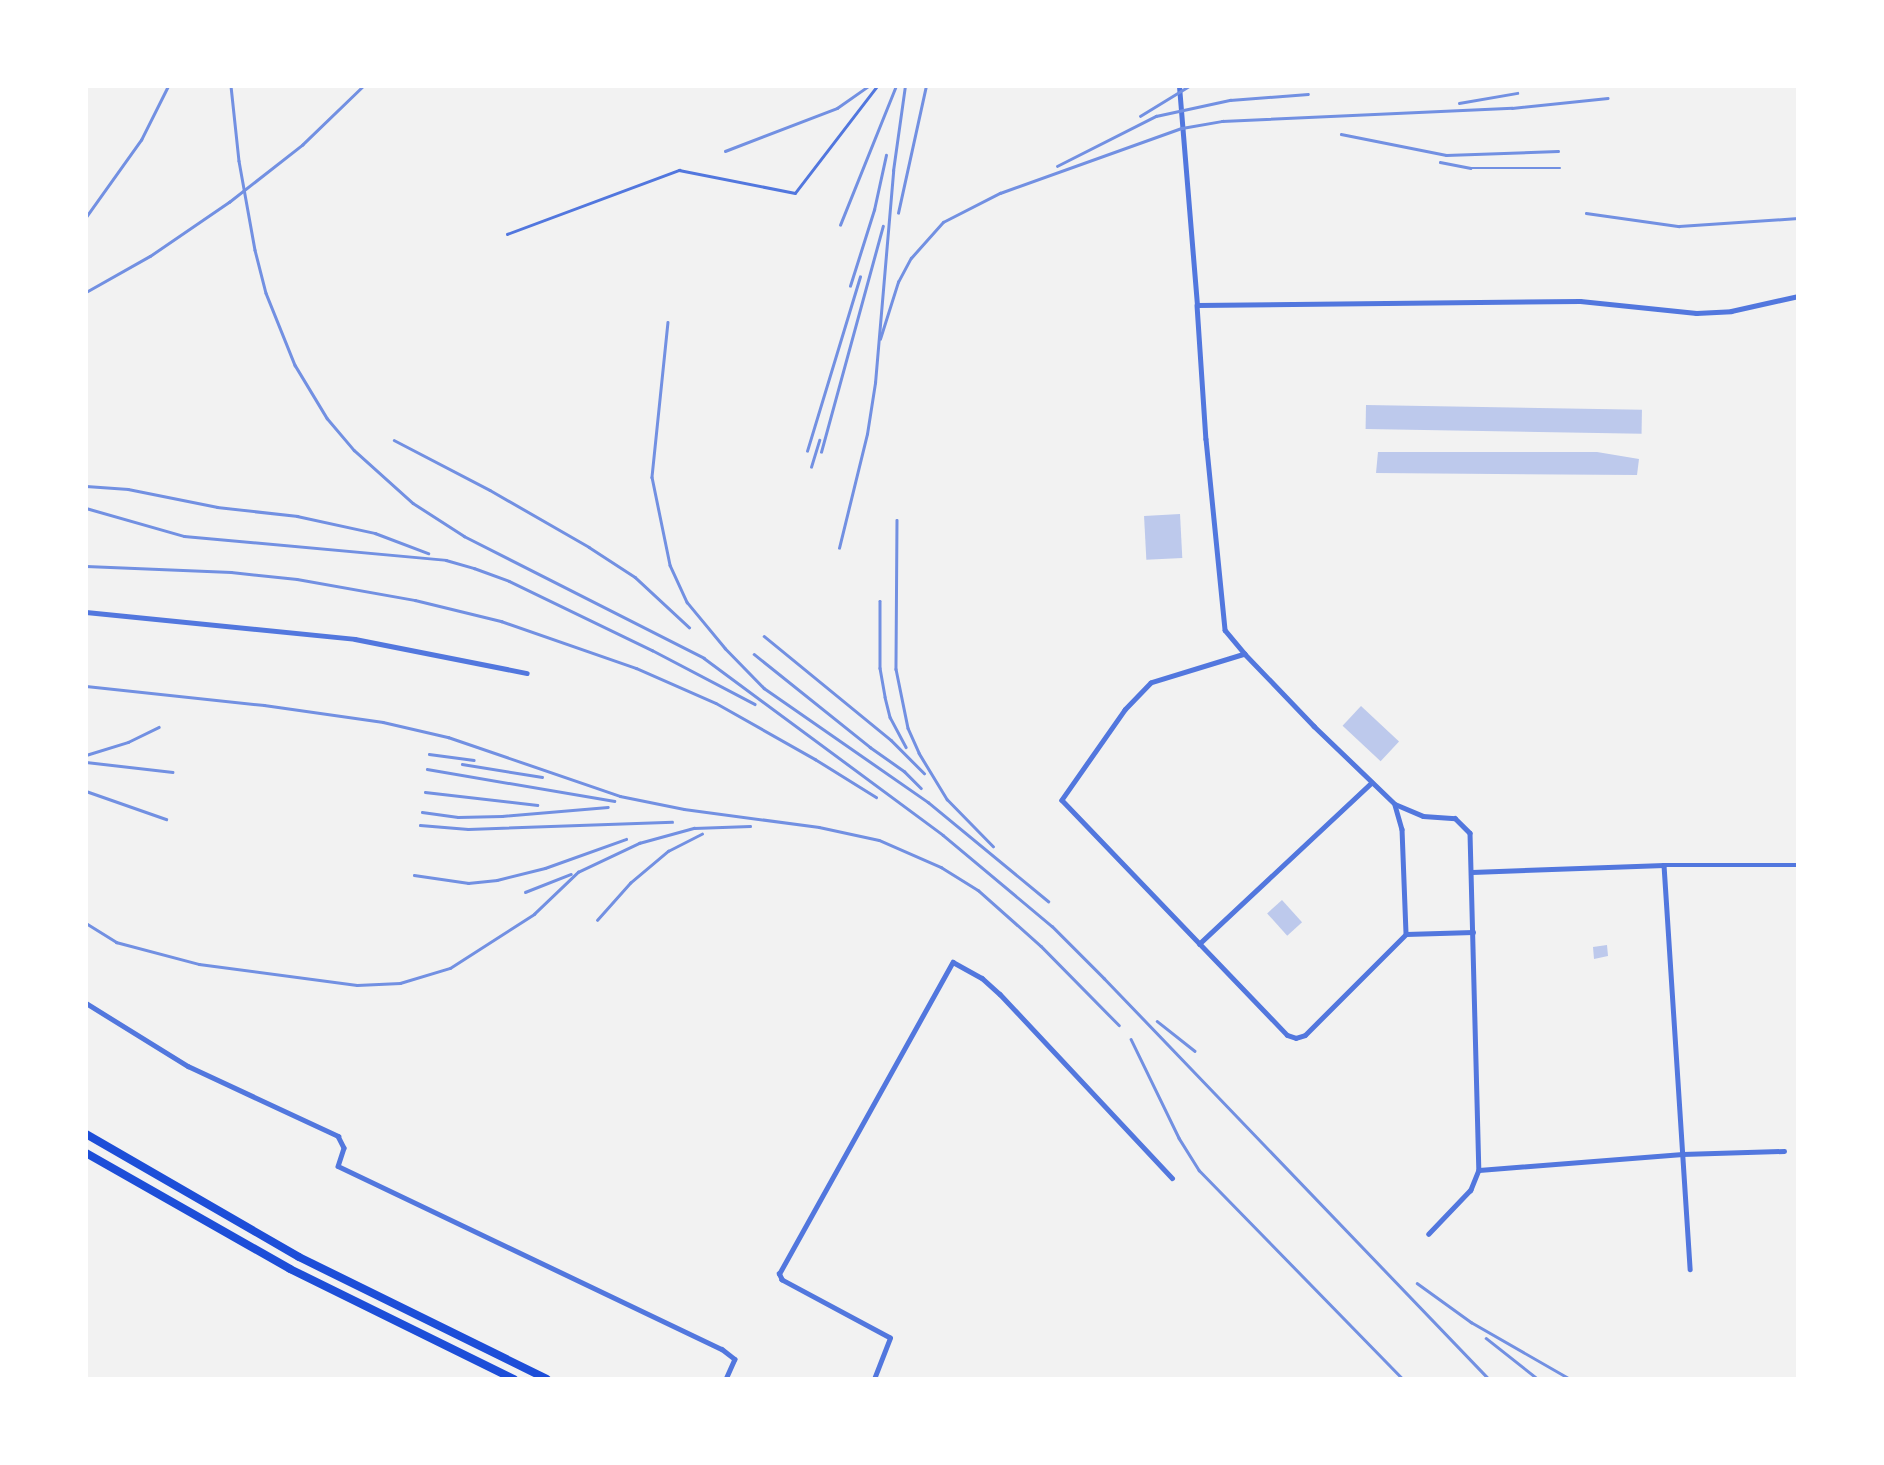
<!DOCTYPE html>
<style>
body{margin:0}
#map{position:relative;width:1884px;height:1465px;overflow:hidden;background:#f2f2f2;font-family:"Exo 2",sans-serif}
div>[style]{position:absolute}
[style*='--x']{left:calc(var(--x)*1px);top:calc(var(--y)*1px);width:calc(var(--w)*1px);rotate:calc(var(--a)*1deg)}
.building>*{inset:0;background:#bdc9ec;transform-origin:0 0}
.service>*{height:2.5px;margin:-1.25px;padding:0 1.25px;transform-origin:1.25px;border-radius:1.25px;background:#5277de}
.minor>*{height:4.5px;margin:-2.25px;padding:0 2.25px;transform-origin:2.25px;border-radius:2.25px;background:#5277de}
.tertiary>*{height:5px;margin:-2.5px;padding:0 2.5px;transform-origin:2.5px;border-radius:2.5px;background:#5277de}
.trunk>*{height:8px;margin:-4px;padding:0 4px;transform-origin:4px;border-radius:4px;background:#1d4ed8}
.rail>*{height:2.5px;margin:-1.25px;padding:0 1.25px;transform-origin:1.25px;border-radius:1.25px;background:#7290e2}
span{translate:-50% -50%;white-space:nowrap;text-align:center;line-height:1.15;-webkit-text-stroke:5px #fff;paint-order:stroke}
.frame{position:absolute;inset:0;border:88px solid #fff;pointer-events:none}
</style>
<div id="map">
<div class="building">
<div style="left:1366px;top:405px;width:276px;height:24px;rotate:1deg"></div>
<div style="clip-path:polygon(1378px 452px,1597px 452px,1639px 459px,1637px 475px,1376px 473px)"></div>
<div style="left:1180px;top:514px;width:44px;height:36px;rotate:87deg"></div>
<div style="left:1361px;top:706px;width:52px;height:27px;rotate:43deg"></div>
<div style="left:1282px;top:900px;width:30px;height:20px;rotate:48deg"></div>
<div style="clip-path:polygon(1607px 945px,1608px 956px,1594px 959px,1593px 947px)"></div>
</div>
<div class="service">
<div style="--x:507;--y:234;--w:184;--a:-20.4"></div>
<div style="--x:679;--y:170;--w:118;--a:11.2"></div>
<div style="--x:795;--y:193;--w:135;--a:-52.5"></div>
</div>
<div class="minor">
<div style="--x:1197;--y:305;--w:134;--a:86.2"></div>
<div style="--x:1206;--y:439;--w:192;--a:84.3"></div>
<div style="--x:1225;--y:630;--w:31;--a:50"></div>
<div style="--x:1245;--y:654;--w:100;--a:46.2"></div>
<div style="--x:1314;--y:726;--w:112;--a:43.9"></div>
<div style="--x:1395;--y:804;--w:30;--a:23"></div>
<div style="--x:1423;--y:816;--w:32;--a:4"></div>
<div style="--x:1455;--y:818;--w:21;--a:45"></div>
<div style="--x:1470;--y:833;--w:337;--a:88.5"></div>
<div style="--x:1479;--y:1170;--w:22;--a:112"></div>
<div style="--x:1471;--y:1190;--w:61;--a:133.7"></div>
<div style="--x:86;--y:612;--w:270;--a:5.7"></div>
<div style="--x:355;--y:639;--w:175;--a:11.2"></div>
<div style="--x:1245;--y:654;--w:98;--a:162.9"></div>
<div style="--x:1151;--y:683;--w:37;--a:134"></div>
<div style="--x:1125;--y:710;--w:110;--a:125"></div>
<div style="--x:1062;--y:800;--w:325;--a:46.2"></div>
<div style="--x:1287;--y:1035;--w:9;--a:18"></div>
<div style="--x:1296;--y:1038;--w:9;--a:-18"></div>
<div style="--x:1305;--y:1035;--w:143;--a:-45"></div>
<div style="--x:1395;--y:805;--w:25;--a:74"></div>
<div style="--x:1402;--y:829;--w:105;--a:87.8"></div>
<div style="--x:1406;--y:934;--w:67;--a:-1.7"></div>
<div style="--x:1664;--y:865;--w:405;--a:86.3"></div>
<div style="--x:1472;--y:872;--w:192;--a:-2.1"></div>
<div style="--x:1664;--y:865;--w:134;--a:0"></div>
<div style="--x:1199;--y:944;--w:236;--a:-43.1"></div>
<div style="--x:86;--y:1003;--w:120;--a:31.7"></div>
<div style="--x:188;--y:1066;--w:166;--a:25"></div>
<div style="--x:338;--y:1136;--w:13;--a:63"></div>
<div style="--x:344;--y:1148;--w:19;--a:108"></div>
<div style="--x:338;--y:1166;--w:425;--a:25.5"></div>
<div style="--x:722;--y:1349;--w:16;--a:38"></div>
<div style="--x:735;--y:1359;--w:22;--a:114"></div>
<div style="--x:1479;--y:1170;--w:204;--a:-4.5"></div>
<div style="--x:1682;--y:1154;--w:102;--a:-1.7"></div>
<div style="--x:874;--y:1379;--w:44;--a:-68.7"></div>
<div style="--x:890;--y:1338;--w:123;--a:-151.8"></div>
<div style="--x:782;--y:1280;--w:7;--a:-117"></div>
<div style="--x:779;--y:1274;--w:357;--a:-60.9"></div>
<div style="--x:953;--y:962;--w:33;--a:29"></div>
<div style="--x:982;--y:978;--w:24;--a:42"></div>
<div style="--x:1000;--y:994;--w:252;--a:46.9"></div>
</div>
<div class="tertiary">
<div style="--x:1179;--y:86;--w:220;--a:85.3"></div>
<div style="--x:1197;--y:305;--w:383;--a:-0.6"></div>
<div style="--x:1580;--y:301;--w:117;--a:5.9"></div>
<div style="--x:1696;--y:313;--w:35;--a:-3"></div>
<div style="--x:1731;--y:311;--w:69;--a:-12.6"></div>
</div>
<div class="trunk">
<div style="--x:86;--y:1134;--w:246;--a:30"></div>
<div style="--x:299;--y:1257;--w:276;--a:26.2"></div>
<div style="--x:86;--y:1153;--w:235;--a:29.6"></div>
<div style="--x:290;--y:1269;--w:250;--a:26.2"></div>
</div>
<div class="rail">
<div style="--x:231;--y:86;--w:75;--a:83.9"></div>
<div style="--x:239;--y:161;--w:90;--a:79.8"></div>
<div style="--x:255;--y:250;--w:44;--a:75.7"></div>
<div style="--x:266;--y:293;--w:78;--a:68.1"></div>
<div style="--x:295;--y:365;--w:62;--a:58.9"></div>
<div style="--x:327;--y:418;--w:42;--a:49.8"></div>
<div style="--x:354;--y:450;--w:79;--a:41.9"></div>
<div style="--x:413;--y:503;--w:61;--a:32.9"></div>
<div style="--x:464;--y:536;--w:269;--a:26.9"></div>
<div style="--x:704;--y:658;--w:297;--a:36.5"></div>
<div style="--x:943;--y:835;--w:142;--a:39.9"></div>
<div style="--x:1052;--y:926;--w:74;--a:45"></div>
<div style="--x:1104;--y:978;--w:556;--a:46.17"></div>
<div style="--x:1459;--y:103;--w:59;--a:-9.8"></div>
<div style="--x:1140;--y:116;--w:57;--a:-31.5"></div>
<div style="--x:1341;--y:134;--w:107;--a:11.3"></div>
<div style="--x:1446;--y:155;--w:112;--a:-2"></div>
<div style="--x:725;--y:151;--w:120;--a:-21"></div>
<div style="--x:837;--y:108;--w:38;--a:-35"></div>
<div style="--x:1440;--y:162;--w:31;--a:11"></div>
<div style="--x:1470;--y:168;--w:90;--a:0"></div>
<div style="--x:1057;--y:166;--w:111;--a:-26.8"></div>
<div style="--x:1156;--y:116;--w:76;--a:-12.2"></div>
<div style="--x:1230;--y:100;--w:78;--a:-4.4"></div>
<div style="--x:898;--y:213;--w:130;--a:-77.6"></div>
<div style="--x:1586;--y:213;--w:94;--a:8"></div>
<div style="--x:1679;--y:226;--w:119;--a:-3.8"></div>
<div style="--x:86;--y:217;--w:95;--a:-54.5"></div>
<div style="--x:141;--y:140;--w:60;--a:-63.4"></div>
<div style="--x:840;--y:225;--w:150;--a:-68.1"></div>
<div style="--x:850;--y:286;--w:80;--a:-72.5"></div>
<div style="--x:874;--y:210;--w:56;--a:-77.7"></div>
<div style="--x:86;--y:292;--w:73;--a:-29.4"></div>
<div style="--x:150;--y:256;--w:96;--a:-34.4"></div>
<div style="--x:229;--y:202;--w:93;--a:-38"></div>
<div style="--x:302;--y:145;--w:85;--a:-44"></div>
<div style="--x:668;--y:322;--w:156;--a:95.9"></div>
<div style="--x:652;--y:477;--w:90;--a:78.4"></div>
<div style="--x:670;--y:565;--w:41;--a:65.3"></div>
<div style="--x:687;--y:602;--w:60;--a:50.4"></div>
<div style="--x:725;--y:648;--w:56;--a:45.7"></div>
<div style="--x:764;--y:688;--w:200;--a:34.8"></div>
<div style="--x:928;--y:802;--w:156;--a:39.5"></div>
<div style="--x:880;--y:339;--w:60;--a:-72.5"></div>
<div style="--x:898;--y:282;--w:27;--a:-62"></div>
<div style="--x:911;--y:258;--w:48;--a:-48.4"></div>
<div style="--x:943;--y:222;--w:64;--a:-27"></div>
<div style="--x:1000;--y:193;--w:193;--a:-19.7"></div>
<div style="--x:1182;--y:128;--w:41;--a:-9.9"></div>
<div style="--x:1222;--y:121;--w:290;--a:-2.6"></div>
<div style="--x:1512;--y:108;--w:96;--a:-6"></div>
<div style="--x:394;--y:440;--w:108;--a:27.5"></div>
<div style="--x:490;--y:490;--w:114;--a:29.9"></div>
<div style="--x:589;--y:547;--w:55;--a:33.1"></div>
<div style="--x:635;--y:577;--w:74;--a:42.8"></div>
<div style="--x:807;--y:451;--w:182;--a:-73.1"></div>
<div style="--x:821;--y:452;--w:234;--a:-74.7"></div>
<div style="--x:811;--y:467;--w:28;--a:-73"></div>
<div style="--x:86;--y:486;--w:42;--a:4.1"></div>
<div style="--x:128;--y:489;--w:91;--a:11.4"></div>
<div style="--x:217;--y:507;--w:81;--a:6.4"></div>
<div style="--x:297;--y:516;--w:80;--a:12.3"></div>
<div style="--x:375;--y:533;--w:57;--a:20.7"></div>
<div style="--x:86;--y:508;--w:102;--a:15.9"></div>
<div style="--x:184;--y:536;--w:263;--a:5.2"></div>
<div style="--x:446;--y:560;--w:29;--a:16"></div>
<div style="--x:474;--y:568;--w:37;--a:20"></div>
<div style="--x:509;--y:581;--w:159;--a:25.8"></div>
<div style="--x:652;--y:650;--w:116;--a:27.7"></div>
<div style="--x:897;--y:520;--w:149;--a:90.4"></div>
<div style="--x:896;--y:669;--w:60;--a:78.5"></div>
<div style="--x:908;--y:728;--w:27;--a:66"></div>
<div style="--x:919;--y:753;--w:54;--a:58.7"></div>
<div style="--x:947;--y:799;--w:66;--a:45.6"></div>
<div style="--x:839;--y:548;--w:117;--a:-76.2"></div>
<div style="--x:867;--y:434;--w:52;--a:-81.1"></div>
<div style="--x:875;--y:383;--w:213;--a:-85.1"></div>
<div style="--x:893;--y:171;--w:86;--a:-82"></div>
<div style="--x:86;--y:566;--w:145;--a:2.4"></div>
<div style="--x:231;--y:572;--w:66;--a:6.1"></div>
<div style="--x:297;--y:579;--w:120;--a:10.1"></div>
<div style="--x:415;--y:600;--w:89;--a:13.7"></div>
<div style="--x:501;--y:621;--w:143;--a:19.2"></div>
<div style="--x:636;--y:668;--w:87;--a:23.6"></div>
<div style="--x:716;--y:703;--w:114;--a:29.5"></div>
<div style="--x:815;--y:759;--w:72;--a:31.9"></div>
<div style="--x:880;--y:601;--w:67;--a:90"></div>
<div style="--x:880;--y:668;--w:29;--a:80"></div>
<div style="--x:885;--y:697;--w:21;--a:76"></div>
<div style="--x:890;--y:717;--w:34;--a:62"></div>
<div style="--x:764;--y:636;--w:164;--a:39.3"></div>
<div style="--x:891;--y:740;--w:47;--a:45"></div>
<div style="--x:754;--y:654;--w:149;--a:38.7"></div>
<div style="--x:870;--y:747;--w:42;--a:35.2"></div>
<div style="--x:904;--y:771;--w:24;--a:45"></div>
<div style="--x:86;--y:686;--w:179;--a:6.1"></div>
<div style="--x:264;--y:705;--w:120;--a:8.1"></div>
<div style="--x:383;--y:722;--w:67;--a:13"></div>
<div style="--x:448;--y:737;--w:182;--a:18.9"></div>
<div style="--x:620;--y:796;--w:65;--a:11.5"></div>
<div style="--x:684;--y:809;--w:136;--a:7.6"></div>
<div style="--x:819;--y:827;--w:61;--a:12.2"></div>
<div style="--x:879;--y:840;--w:68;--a:23.5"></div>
<div style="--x:941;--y:867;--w:44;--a:31.9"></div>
<div style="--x:978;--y:890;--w:84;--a:41.6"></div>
<div style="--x:1041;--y:946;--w:111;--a:45.4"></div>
<div style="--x:429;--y:754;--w:45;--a:7.6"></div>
<div style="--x:86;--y:755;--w:44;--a:-17.2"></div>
<div style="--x:128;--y:742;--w:34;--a:-26"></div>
<div style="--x:86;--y:762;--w:87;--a:6.6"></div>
<div style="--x:462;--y:764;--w:81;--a:9.2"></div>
<div style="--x:427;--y:769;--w:190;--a:9.7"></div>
<div style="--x:86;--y:791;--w:85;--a:19.3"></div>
<div style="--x:425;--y:792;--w:113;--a:6.6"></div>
<div style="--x:422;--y:812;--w:36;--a:8"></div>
<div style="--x:458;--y:817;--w:44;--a:-1.3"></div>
<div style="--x:502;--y:816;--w:106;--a:-4.9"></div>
<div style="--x:420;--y:825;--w:48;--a:4.8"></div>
<div style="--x:468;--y:829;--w:204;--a:-2"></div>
<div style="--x:414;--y:875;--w:55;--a:8.4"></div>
<div style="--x:468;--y:883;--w:29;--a:-6"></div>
<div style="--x:497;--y:880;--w:49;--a:-14"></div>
<div style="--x:545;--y:868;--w:86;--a:-19.7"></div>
<div style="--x:525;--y:892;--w:49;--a:-21.4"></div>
<div style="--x:597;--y:920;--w:50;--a:-48.3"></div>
<div style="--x:630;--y:883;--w:50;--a:-40.1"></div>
<div style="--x:668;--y:851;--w:38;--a:-27"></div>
<div style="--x:86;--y:923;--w:36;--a:32"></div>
<div style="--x:116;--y:942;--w:86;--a:14.8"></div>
<div style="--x:199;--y:964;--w:159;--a:7.6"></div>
<div style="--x:357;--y:985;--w:43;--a:-2.7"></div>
<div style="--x:400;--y:983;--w:52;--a:-16.7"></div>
<div style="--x:450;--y:968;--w:100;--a:-32.7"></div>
<div style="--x:534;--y:914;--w:61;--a:-43.7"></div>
<div style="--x:578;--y:872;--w:68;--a:-25.4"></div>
<div style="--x:639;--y:843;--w:57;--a:-15.3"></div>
<div style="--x:694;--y:828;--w:56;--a:-2"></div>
<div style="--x:1157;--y:1021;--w:48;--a:38.3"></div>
<div style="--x:1131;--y:1039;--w:110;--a:64.1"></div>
<div style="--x:1179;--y:1138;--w:38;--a:58"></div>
<div style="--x:1199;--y:1170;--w:292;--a:45.7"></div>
<div style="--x:1417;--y:1283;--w:67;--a:35.8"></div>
<div style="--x:1471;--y:1322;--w:114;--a:29.9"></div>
<div style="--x:1486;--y:1338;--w:66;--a:38.3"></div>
</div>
<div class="frame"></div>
</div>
